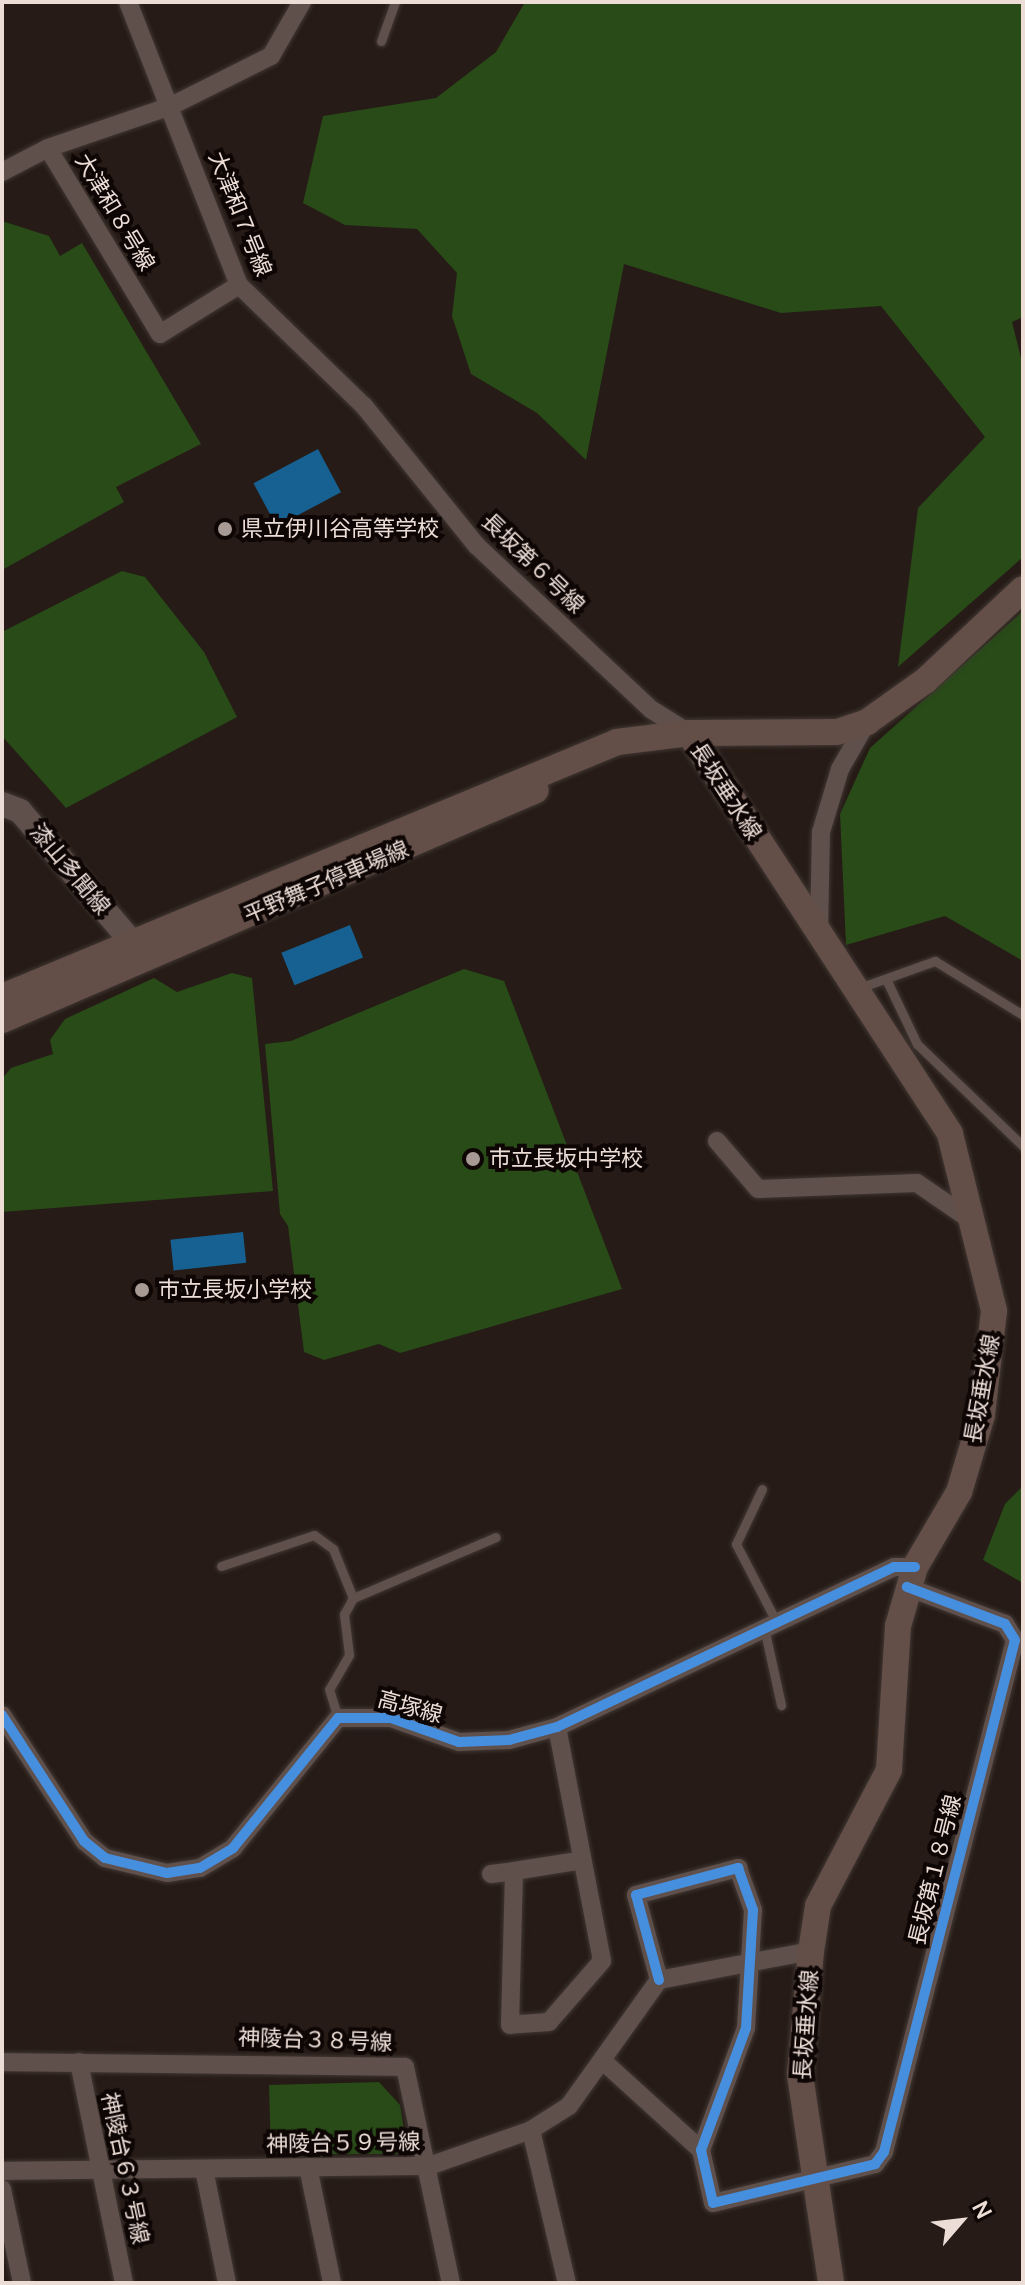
<!DOCTYPE html>
<meta charset="utf-8">
<style>
body{margin:0}
#map{position:relative;width:1025px;height:2285px;overflow:hidden;background:#261b16;font-family:Manrope,"Noto Sans JP",sans-serif}
div>[style]{position:absolute}
[style*='--x']{left:calc(var(--x)*1px);top:calc(var(--y)*1px);width:calc(var(--w)*1px);rotate:calc(var(--a)*1deg)}
.green>*{inset:0;background:#284b18}
.water>*{inset:0;background:#166191;transform-origin:0 0}
.roads{filter:drop-shadow(0 0 2px #403733) drop-shadow(0 0 2px #403733)}
.service>*{height:9px;margin:-4.5px;padding:0 4.5px;transform-origin:4.5px;border-radius:4.5px;background:#60504b}
.minor>*{height:18px;margin:-9px;padding:0 9px;transform-origin:9px;border-radius:9px;background:#60504b}
.tertiary>*{height:24px;margin:-12px;padding:0 12px;transform-origin:12px;border-radius:12px;background:#60504b}
.secondary>*{height:26px;margin:-13px;padding:0 13px;transform-origin:13px;border-radius:13px;background:#634e48}
.cycleway>*{height:10px;margin:-5px;padding:0 5px;transform-origin:5px;border-radius:5px;background:#468fdf}
.dots>*{width:22px;height:22px;translate:-50% -50%;box-sizing:border-box;border:4px solid #0e0604;border-radius:50%}
span{translate:-50% -50%;white-space:nowrap;text-align:center;line-height:1.15;-webkit-text-stroke:8px #0e0604;paint-order:stroke}
.street-label{font-size:22px;color:#ecddd7}
.poi-label{font-size:22px;color:#ecddd7}
.left{translate:0 -50%;text-align:left}
.frame{position:absolute;inset:0;border:4px solid #ecddd7;pointer-events:none}
.north{position:absolute;left:921px;top:2181px;width:80px;height:80px;-webkit-text-stroke:6px #0e0604;paint-order:stroke;rotate:62deg;font-size:22px;font-weight:700;line-height:32px;text-align:center;color:#ecddd7}
.north::after{content:'';display:block;margin:auto;width:28px;height:36px;background:#ecddd7;clip-path:polygon(50% 0,100% 100%,50% 72%,0 100%)}
</style>
<div id="map">
<div class="green">
<div style="clip-path:polygon(525px 2px,1023px 2px,1023px 317px,1012px 322px,1023px 366px,1023px 557px,898px 667px,918px 508px,985px 437px,881px 306px,781px 313px,624px 264px,586px 460px,537px 413px,471px 374px,452px 316px,457px 273px,417px 229px,345px 225px,303px 203px,323px 116px,436px 98px,496px 52px)"></div>
<div style="clip-path:polygon(2px 221px,49px 236px,60px 256px,82px 243px,201px 444px,116px 487px,124px 502px,2px 570px)"></div>
<div style="clip-path:polygon(122px 571px,145px 577px,204px 652px,237px 717px,66px 808px,2px 736px,2px 632px)"></div>
<div style="clip-path:polygon(1023px 611px,1023px 961px,945px 916px,846px 945px,840px 814px,870px 748px)"></div>
<div style="clip-path:polygon(464px 969px,504px 981px,622px 1289px,400px 1353px,379px 1344px,324px 1360px,304px 1352px,288px 1226px,280px 1214px,265px 1044px,291px 1041px)"></div>
<div style="clip-path:polygon(232px 973px,252px 978px,273px 1191px,2px 1212px,2px 1079px,11px 1068px,53px 1054px,50px 1040px,65px 1019px,154px 978px,177px 992px)"></div>
<div style="clip-path:polygon(1023px 1486px,1023px 1583px,983px 1560px,1005px 1504px)"></div>
<div style="clip-path:polygon(379px 2082px,400px 2105px,408px 2154px,271px 2154px,269px 2085px)"></div>
</div>
<div class="water">
<div style="left:318px;top:449px;width:49px;height:73px;rotate:62deg"></div>
<div style="left:350px;top:925px;width:35px;height:74px;rotate:68deg"></div>
<div style="left:243px;top:1232px;width:31px;height:73px;rotate:84deg"></div>
</div>
<div class="roads">
<div class="service">
<div style="--x:381;--y:41;--w:41;--a:-70.3"></div>
<div style="--x:886;--y:979;--w:72;--a:64.5"></div>
<div style="--x:917;--y:1044;--w:147;--a:43.9"></div>
<div style="--x:859;--y:988;--w:81;--a:-19.6"></div>
<div style="--x:935;--y:961;--w:103;--a:31.5"></div>
<div style="--x:762;--y:1489;--w:61;--a:115.3"></div>
<div style="--x:736;--y:1544;--w:89;--a:62.6"></div>
<div style="--x:221;--y:1566;--w:98;--a:-18.4"></div>
<div style="--x:314;--y:1535;--w:24;--a:36"></div>
<div style="--x:333;--y:1549;--w:53;--a:67.8"></div>
<div style="--x:353;--y:1598;--w:18;--a:119"></div>
<div style="--x:344;--y:1614;--w:41;--a:83"></div>
<div style="--x:349;--y:1655;--w:39;--a:120"></div>
<div style="--x:329;--y:1689;--w:30;--a:73"></div>
<div style="--x:353;--y:1598;--w:155;--a:-23.1"></div>
<div style="--x:765;--y:1632;--w:75;--a:77.6"></div>
</div>
<div class="minor">
<div style="--x:128;--y:2;--w:304;--a:68.6"></div>
<div style="--x:239;--y:285;--w:174;--a:44.1"></div>
<div style="--x:364;--y:406;--w:179;--a:51.1"></div>
<div style="--x:476;--y:545;--w:241;--a:43.2"></div>
<div style="--x:652;--y:710;--w:44;--a:31.9"></div>
<div style="--x:2;--y:172;--w:52;--a:-27.6"></div>
<div style="--x:239;--y:285;--w:93;--a:148.2"></div>
<div style="--x:160;--y:334;--w:217;--a:-121.1"></div>
<div style="--x:48;--y:148;--w:130;--a:-18.9"></div>
<div style="--x:171;--y:106;--w:112;--a:-26.6"></div>
<div style="--x:271;--y:56;--w:62;--a:-60.1"></div>
<div style="--x:819;--y:933;--w:101;--a:-88.9"></div>
<div style="--x:821;--y:832;--w:66;--a:-73.2"></div>
<div style="--x:840;--y:769;--w:54;--a:-60.1"></div>
<div style="--x:717;--y:1141;--w:63;--a:49.5"></div>
<div style="--x:758;--y:1189;--w:159;--a:-2.2"></div>
<div style="--x:917;--y:1183;--w:70;--a:34.6"></div>
<div style="--x:2;--y:1715;--w:150;--a:56.9"></div>
<div style="--x:84;--y:1841;--w:27;--a:39"></div>
<div style="--x:105;--y:1858;--w:64;--a:13.6"></div>
<div style="--x:167;--y:1873;--w:33;--a:-9"></div>
<div style="--x:200;--y:1868;--w:39;--a:-31"></div>
<div style="--x:233;--y:1848;--w:167;--a:-51.1"></div>
<div style="--x:338;--y:1718;--w:53;--a:0"></div>
<div style="--x:391;--y:1718;--w:72;--a:19.4"></div>
<div style="--x:459;--y:1742;--w:50;--a:-2.3"></div>
<div style="--x:509;--y:1740;--w:50;--a:-15.2"></div>
<div style="--x:557;--y:1727;--w:373;--a:-25.4"></div>
<div style="--x:894;--y:1567;--w:21;--a:0"></div>
<div style="--x:557;--y:1727;--w:238;--a:79.1"></div>
<div style="--x:602;--y:1961;--w:81;--a:131"></div>
<div style="--x:549;--y:2022;--w:39;--a:176"></div>
<div style="--x:510;--y:2025;--w:154;--a:-88.5"></div>
<div style="--x:514;--y:1871;--w:65;--a:-8.9"></div>
<div style="--x:491;--y:1874;--w:23;--a:-7"></div>
<div style="--x:659;--y:1980;--w:88;--a:-105.1"></div>
<div style="--x:636;--y:1895;--w:106;--a:-14.8"></div>
<div style="--x:738;--y:1868;--w:45;--a:70.3"></div>
<div style="--x:753;--y:1910;--w:118;--a:93.4"></div>
<div style="--x:746;--y:2028;--w:130;--a:110.2"></div>
<div style="--x:701;--y:2150;--w:54;--a:77.2"></div>
<div style="--x:713;--y:2203;--w:167;--a:-13.5"></div>
<div style="--x:875;--y:2164;--w:15;--a:-53"></div>
<div style="--x:884;--y:2152;--w:528;--a:-75.65"></div>
<div style="--x:1015;--y:1640;--w:19;--a:-122"></div>
<div style="--x:1005;--y:1624;--w:105;--a:-159.3"></div>
<div style="--x:2;--y:2062;--w:403;--a:0.7"></div>
<div style="--x:405;--y:2067;--w:221;--a:78"></div>
<div style="--x:79;--y:2062;--w:226;--a:78.5"></div>
<div style="--x:605;--y:2063;--w:130;--a:42.2"></div>
<div style="--x:531;--y:2130;--w:157;--a:76.8"></div>
<div style="--x:308;--y:2167;--w:118;--a:78.3"></div>
<div style="--x:204;--y:2169;--w:116;--a:78.6"></div>
<div style="--x:2;--y:2171;--w:427;--a:-0.7"></div>
<div style="--x:429;--y:2166;--w:108;--a:-19.4"></div>
<div style="--x:531;--y:2130;--w:45;--a:-32.3"></div>
<div style="--x:569;--y:2106;--w:155;--a:-54.5"></div>
<div style="--x:659;--y:1980;--w:155;--a:-10.8"></div>
<div style="--x:2;--y:2189;--w:96;--a:78"></div>
</div>
<div class="tertiary">
<div style="--x:2;--y:804;--w:19;--a:21"></div>
<div style="--x:20;--y:811;--w:189;--a:49.5"></div>
</div>
<div class="secondary">
<div style="--x:689;--y:733;--w:478;--a:56.9"></div>
<div style="--x:950;--y:1134;--w:182;--a:76"></div>
<div style="--x:994;--y:1311;--w:105;--a:96.6"></div>
<div style="--x:982;--y:1415;--w:80;--a:106.6"></div>
<div style="--x:959;--y:1492;--w:87;--a:120.4"></div>
<div style="--x:915;--y:1567;--w:61;--a:106.1"></div>
<div style="--x:898;--y:1626;--w:144;--a:93.6"></div>
<div style="--x:889;--y:1770;--w:153;--a:117.6"></div>
<div style="--x:818;--y:1906;--w:46;--a:98.8"></div>
<div style="--x:811;--y:1951;--w:124;--a:95.1"></div>
<div style="--x:800;--y:2075;--w:210;--a:81.5"></div>
<div style="--x:2;--y:997;--w:666;--a:-22.52"></div>
<div style="--x:617;--y:742;--w:73;--a:-7.1"></div>
<div style="--x:689;--y:733;--w:148;--a:-0.4"></div>
<div style="--x:837;--y:732;--w:32;--a:-18"></div>
<div style="--x:867;--y:722;--w:71;--a:-35.3"></div>
<div style="--x:925;--y:681;--w:134;--a:-43.2"></div>
<div style="--x:2;--y:1020;--w:581;--a:-23.3"></div>
</div>
</div>
<div class="cycleway">
<div style="--x:2;--y:1715;--w:150;--a:56.9"></div>
<div style="--x:84;--y:1841;--w:27;--a:39"></div>
<div style="--x:105;--y:1858;--w:64;--a:13.6"></div>
<div style="--x:167;--y:1873;--w:33;--a:-9"></div>
<div style="--x:200;--y:1868;--w:39;--a:-31"></div>
<div style="--x:233;--y:1848;--w:167;--a:-51.1"></div>
<div style="--x:338;--y:1718;--w:53;--a:0"></div>
<div style="--x:391;--y:1718;--w:72;--a:19.4"></div>
<div style="--x:459;--y:1742;--w:50;--a:-2.3"></div>
<div style="--x:509;--y:1740;--w:50;--a:-15.2"></div>
<div style="--x:557;--y:1727;--w:373;--a:-25.4"></div>
<div style="--x:894;--y:1567;--w:21;--a:0"></div>
<div style="--x:659;--y:1980;--w:88;--a:-105.1"></div>
<div style="--x:636;--y:1895;--w:106;--a:-14.8"></div>
<div style="--x:738;--y:1868;--w:45;--a:70.3"></div>
<div style="--x:753;--y:1910;--w:118;--a:93.4"></div>
<div style="--x:746;--y:2028;--w:130;--a:110.2"></div>
<div style="--x:701;--y:2150;--w:54;--a:77.2"></div>
<div style="--x:713;--y:2203;--w:167;--a:-13.5"></div>
<div style="--x:875;--y:2164;--w:15;--a:-53"></div>
<div style="--x:884;--y:2152;--w:528;--a:-75.65"></div>
<div style="--x:1015;--y:1640;--w:19;--a:-122"></div>
<div style="--x:1005;--y:1624;--w:105;--a:-159.3"></div>
</div>
<div class="dots">
<div style="left:225px;top:529px;background:#a79993"></div>
<div style="left:473px;top:1159px;background:#a79993"></div>
<div style="left:142px;top:1290px;background:#a79993"></div>
</div>
<div class="street-label">
<span style="left:115px;top:212px;rotate:59deg">大津和８号線</span>
<span style="left:240px;top:214px;rotate:68deg">大津和７号線</span>
<span style="left:533px;top:563px;rotate:44deg">長坂第６号線</span>
<span style="left:726px;top:791px;rotate:57deg">長坂垂水線</span>
<span style="left:70px;top:869px;rotate:50deg">漆山多聞線</span>
<span style="left:326px;top:882px;rotate:-23deg">平野舞子停車場線</span>
<span style="left:982px;top:1389px;rotate:-80deg">長坂垂水線</span>
<span style="left:410px;top:1707px;rotate:15deg">高塚線</span>
<span style="left:935px;top:1870px;rotate:-76deg">長坂第１８号線</span>
<span style="left:806px;top:2025px;rotate:-86deg">長坂垂水線</span>
<span style="left:315px;top:2040px;rotate:2deg">神陵台３８号線</span>
<span style="left:343px;top:2143px;rotate:-1deg">神陵台５９号線</span>
<span style="left:125px;top:2168px;rotate:78deg">神陵台６３号線</span>
</div>
<div class="poi-label">
<span class="left" style="left:241px;top:529px">県立伊川谷高等学校</span>
<span class="left" style="left:489px;top:1159px">市立長坂中学校</span>
<span class="left" style="left:158px;top:1290px">市立長坂小学校</span>
</div>
<div class="frame"></div>
<div class="north">N</div>
</div>
